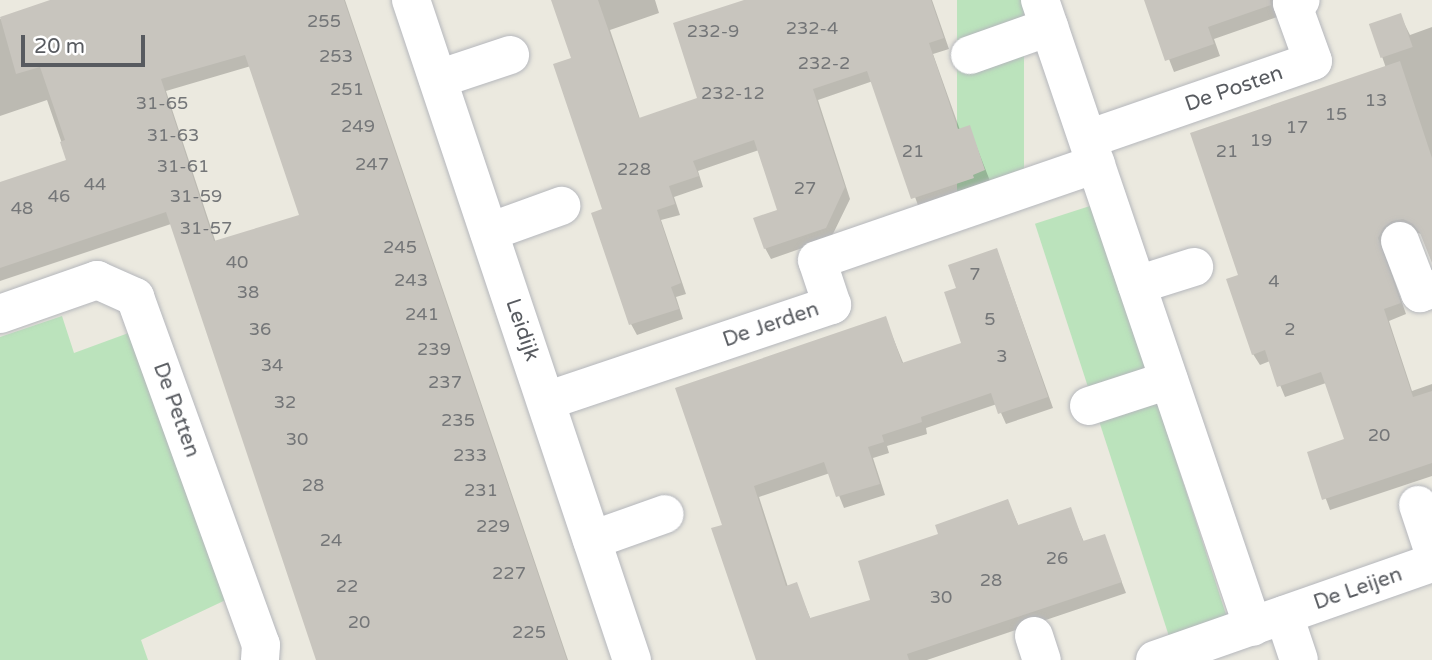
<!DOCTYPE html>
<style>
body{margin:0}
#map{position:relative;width:1432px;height:660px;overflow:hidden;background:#ebe9df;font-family:"Varela Round",sans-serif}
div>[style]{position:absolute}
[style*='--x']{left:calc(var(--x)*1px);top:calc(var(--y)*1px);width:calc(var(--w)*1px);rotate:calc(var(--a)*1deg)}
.green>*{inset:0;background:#bbe3bc;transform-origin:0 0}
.shadow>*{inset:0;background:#0003}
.building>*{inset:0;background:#c8c5be;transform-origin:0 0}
.roads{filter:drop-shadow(0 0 2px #b5b7bc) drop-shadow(0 0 2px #b5b7bc)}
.minor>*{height:38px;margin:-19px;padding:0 19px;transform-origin:19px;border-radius:19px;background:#fff}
span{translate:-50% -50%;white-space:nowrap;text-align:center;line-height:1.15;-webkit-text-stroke:7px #fff;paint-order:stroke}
.number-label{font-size:18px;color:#747678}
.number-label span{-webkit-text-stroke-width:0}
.street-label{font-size:21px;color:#585b60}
.scale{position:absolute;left:21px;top:35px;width:124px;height:32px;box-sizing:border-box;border:4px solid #585b60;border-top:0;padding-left:9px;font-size:21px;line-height:24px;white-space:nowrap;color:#585b60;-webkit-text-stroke:5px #fff;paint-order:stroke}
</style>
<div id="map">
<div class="green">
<div style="left:957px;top:0;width:67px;height:195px"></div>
<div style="left:1093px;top:205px;width:435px;height:61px;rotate:72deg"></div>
<div style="clip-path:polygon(62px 316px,74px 353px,134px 331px,232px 597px,141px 640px,148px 660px,0 660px,0 337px)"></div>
</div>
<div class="shadow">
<div style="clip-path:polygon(evenodd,57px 0,345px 0,568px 660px,318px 660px,171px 224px,0 281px,0 183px,68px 161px,47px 100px,0 116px,0 19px,57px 0,251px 66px,301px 216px,216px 243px,166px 91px,251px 66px)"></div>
<div style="clip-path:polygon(553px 0,655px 0,659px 13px,610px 30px,640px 119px,699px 99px,750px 0,932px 0,949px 49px,933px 54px,960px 130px,969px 127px,990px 181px,919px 208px,873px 81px,818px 100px,850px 199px,831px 238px,771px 259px,765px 248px,779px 211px,759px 150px,698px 171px,703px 187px,674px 197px,680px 215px,661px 220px,686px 294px,676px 297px,683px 319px,637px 335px,631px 324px,604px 210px,573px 59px)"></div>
<div style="clip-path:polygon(1146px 0,1284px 0,1277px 17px,1214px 39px,1220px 56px,1174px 72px)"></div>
<div style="clip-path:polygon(1400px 15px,1410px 35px,1432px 27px,1432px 258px,1421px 234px,1410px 230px,1384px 250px,1406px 314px,1389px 321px,1412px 391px,1432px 384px,1432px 476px,1330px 510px,1309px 453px,1346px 440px,1326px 383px,1285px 397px,1270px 361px,1260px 365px,1253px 354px,1241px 276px,1386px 68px,1371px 25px)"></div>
<div style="clip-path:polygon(997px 250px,1053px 408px,1006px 424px,997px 404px,926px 428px,927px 434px,887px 446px,889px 453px,873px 458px,885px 495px,844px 508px,830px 473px,759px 497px,788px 587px,796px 584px,811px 620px,873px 601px,940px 535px,1008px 502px,1019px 527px,1070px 509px,1084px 542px,1104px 536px,1126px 593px,927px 660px,758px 660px,724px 526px,678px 389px,885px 318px,904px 365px,963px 344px,958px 289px)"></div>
</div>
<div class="building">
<div style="clip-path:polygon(evenodd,50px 0,344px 0,567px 660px,316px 660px,166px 212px,0 268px,0 182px,66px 160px,60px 142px,65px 140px,40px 67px,16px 74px,0 17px,50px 0,245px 55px,299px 215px,214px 241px,161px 79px,245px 55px)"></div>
<div style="clip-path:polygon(551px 0,598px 0,639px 118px,697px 98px,673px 23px,744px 0,931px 0,944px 38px,929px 43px,958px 129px,970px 125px,985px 170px,973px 175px,974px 178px,911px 199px,867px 71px,813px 89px,845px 187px,826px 228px,764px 249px,753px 218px,777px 210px,754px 140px,693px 161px,699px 176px,669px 186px,675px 204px,657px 210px,681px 283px,671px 287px,679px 309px,629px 325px,591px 213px,602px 209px,553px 64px,571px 58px)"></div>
<div style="clip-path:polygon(1144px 0,1270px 0,1271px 5px,1208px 27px,1214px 44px,1165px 61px)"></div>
<div style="left:1401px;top:13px;width:36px;height:34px;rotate:71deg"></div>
<div style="clip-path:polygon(1400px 61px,1432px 158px,1432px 263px,1420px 233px,1413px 224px,1403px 219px,1392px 221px,1383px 228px,1378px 238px,1401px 303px,1384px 309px,1413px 397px,1432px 391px,1432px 463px,1322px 500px,1307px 452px,1344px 439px,1321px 372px,1277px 387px,1265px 350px,1252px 355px,1226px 279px,1238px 275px,1190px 133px)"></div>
<div style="clip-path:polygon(997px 248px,1048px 397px,998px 414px,991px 393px,921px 417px,922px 422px,882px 435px,884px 442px,868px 447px,880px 484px,836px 497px,824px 462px,754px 486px,786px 586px,797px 582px,810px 618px,870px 600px,858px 561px,938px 534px,935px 525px,1008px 499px,1018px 525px,1071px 507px,1083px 541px,1105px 534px,1122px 582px,907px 654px,909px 660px,756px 660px,711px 528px,722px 525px,675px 388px,886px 316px,902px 363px,961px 343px,944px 292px,956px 288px,948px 265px)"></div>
</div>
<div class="roads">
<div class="minor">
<div style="--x:411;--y:0;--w:696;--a:71.49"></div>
<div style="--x:1040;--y:0;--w:662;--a:71.24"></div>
<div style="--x:970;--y:55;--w:84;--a:-19.5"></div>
<div style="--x:438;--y:79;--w:76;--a:-18.4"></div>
<div style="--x:1088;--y:139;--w:238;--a:-19.1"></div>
<div style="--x:1313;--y:61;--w:62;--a:-109.9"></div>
<div style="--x:1292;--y:3;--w:9;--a:-18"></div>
<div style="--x:489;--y:232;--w:77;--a:-19.9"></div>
<div style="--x:1400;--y:241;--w:56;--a:69"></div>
<div style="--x:1420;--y:293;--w:13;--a:-18"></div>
<div style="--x:1137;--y:285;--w:60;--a:-17.5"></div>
<div style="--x:0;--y:314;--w:103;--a:-19.3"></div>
<div style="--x:97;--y:280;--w:42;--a:24.1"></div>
<div style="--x:135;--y:297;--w:370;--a:70.1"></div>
<div style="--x:261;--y:645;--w:15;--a:94"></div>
<div style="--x:546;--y:401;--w:302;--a:-18.6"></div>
<div style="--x:832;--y:305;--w:47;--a:-108.4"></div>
<div style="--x:817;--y:260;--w:295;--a:-19"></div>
<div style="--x:1089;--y:406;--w:84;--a:-18"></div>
<div style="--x:1418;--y:505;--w:44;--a:71.6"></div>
<div style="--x:592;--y:540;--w:77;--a:-19.6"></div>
<div style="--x:1284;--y:615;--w:47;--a:71.6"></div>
<div style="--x:1034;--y:636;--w:25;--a:72"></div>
<div style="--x:1155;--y:660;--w:293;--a:-19.3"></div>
</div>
</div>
<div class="number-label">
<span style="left:324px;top:21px">255</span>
<span style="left:812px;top:28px">232-4</span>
<span style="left:713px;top:31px">232-9</span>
<span style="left:336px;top:56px">253</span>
<span style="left:824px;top:63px">232-2</span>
<span style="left:347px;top:89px">251</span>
<span style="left:733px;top:93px">232-12</span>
<span style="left:1376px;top:100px">13</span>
<span style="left:162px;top:103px">31-65</span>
<span style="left:1336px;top:114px">15</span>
<span style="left:358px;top:126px">249</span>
<span style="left:1297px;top:127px">17</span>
<span style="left:173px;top:135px">31-63</span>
<span style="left:1261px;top:140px">19</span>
<span style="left:913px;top:151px">21</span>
<span style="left:1227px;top:151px">21</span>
<span style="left:372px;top:164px">247</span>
<span style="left:183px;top:166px">31-61</span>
<span style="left:634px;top:169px">228</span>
<span style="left:95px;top:184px">44</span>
<span style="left:805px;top:188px">27</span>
<span style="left:59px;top:196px">46</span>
<span style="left:196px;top:196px">31-59</span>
<span style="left:22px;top:208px">48</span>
<span style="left:206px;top:228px">31-57</span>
<span style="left:400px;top:247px">245</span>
<span style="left:237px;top:262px">40</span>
<span style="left:975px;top:274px">7</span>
<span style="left:411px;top:280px">243</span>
<span style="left:1274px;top:281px">4</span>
<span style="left:248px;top:292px">38</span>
<span style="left:422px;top:314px">241</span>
<span style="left:990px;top:319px">5</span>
<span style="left:260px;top:329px">36</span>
<span style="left:1290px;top:329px">2</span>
<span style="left:434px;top:349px">239</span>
<span style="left:1002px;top:356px">3</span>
<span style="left:272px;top:365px">34</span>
<span style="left:445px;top:382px">237</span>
<span style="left:285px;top:402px">32</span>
<span style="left:458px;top:420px">235</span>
<span style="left:1379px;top:435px">20</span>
<span style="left:297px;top:439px">30</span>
<span style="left:470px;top:455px">233</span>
<span style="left:313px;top:485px">28</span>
<span style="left:481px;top:490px">231</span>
<span style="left:493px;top:526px">229</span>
<span style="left:331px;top:540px">24</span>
<span style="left:1057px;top:558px">26</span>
<span style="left:509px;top:573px">227</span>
<span style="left:991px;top:580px">28</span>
<span style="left:347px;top:586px">22</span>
<span style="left:941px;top:597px">30</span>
<span style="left:359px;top:622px">20</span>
<span style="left:529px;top:632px">225</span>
</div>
<div class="street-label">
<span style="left:1234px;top:89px;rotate:-19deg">De Posten</span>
<span style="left:771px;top:325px;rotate:-19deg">De Jerden</span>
<span style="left:522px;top:330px;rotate:71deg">Leidijk</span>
<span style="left:176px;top:410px;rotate:70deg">De Petten</span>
<span style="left:1358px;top:589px;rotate:-19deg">De Leijen</span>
</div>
<div class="scale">20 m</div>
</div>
